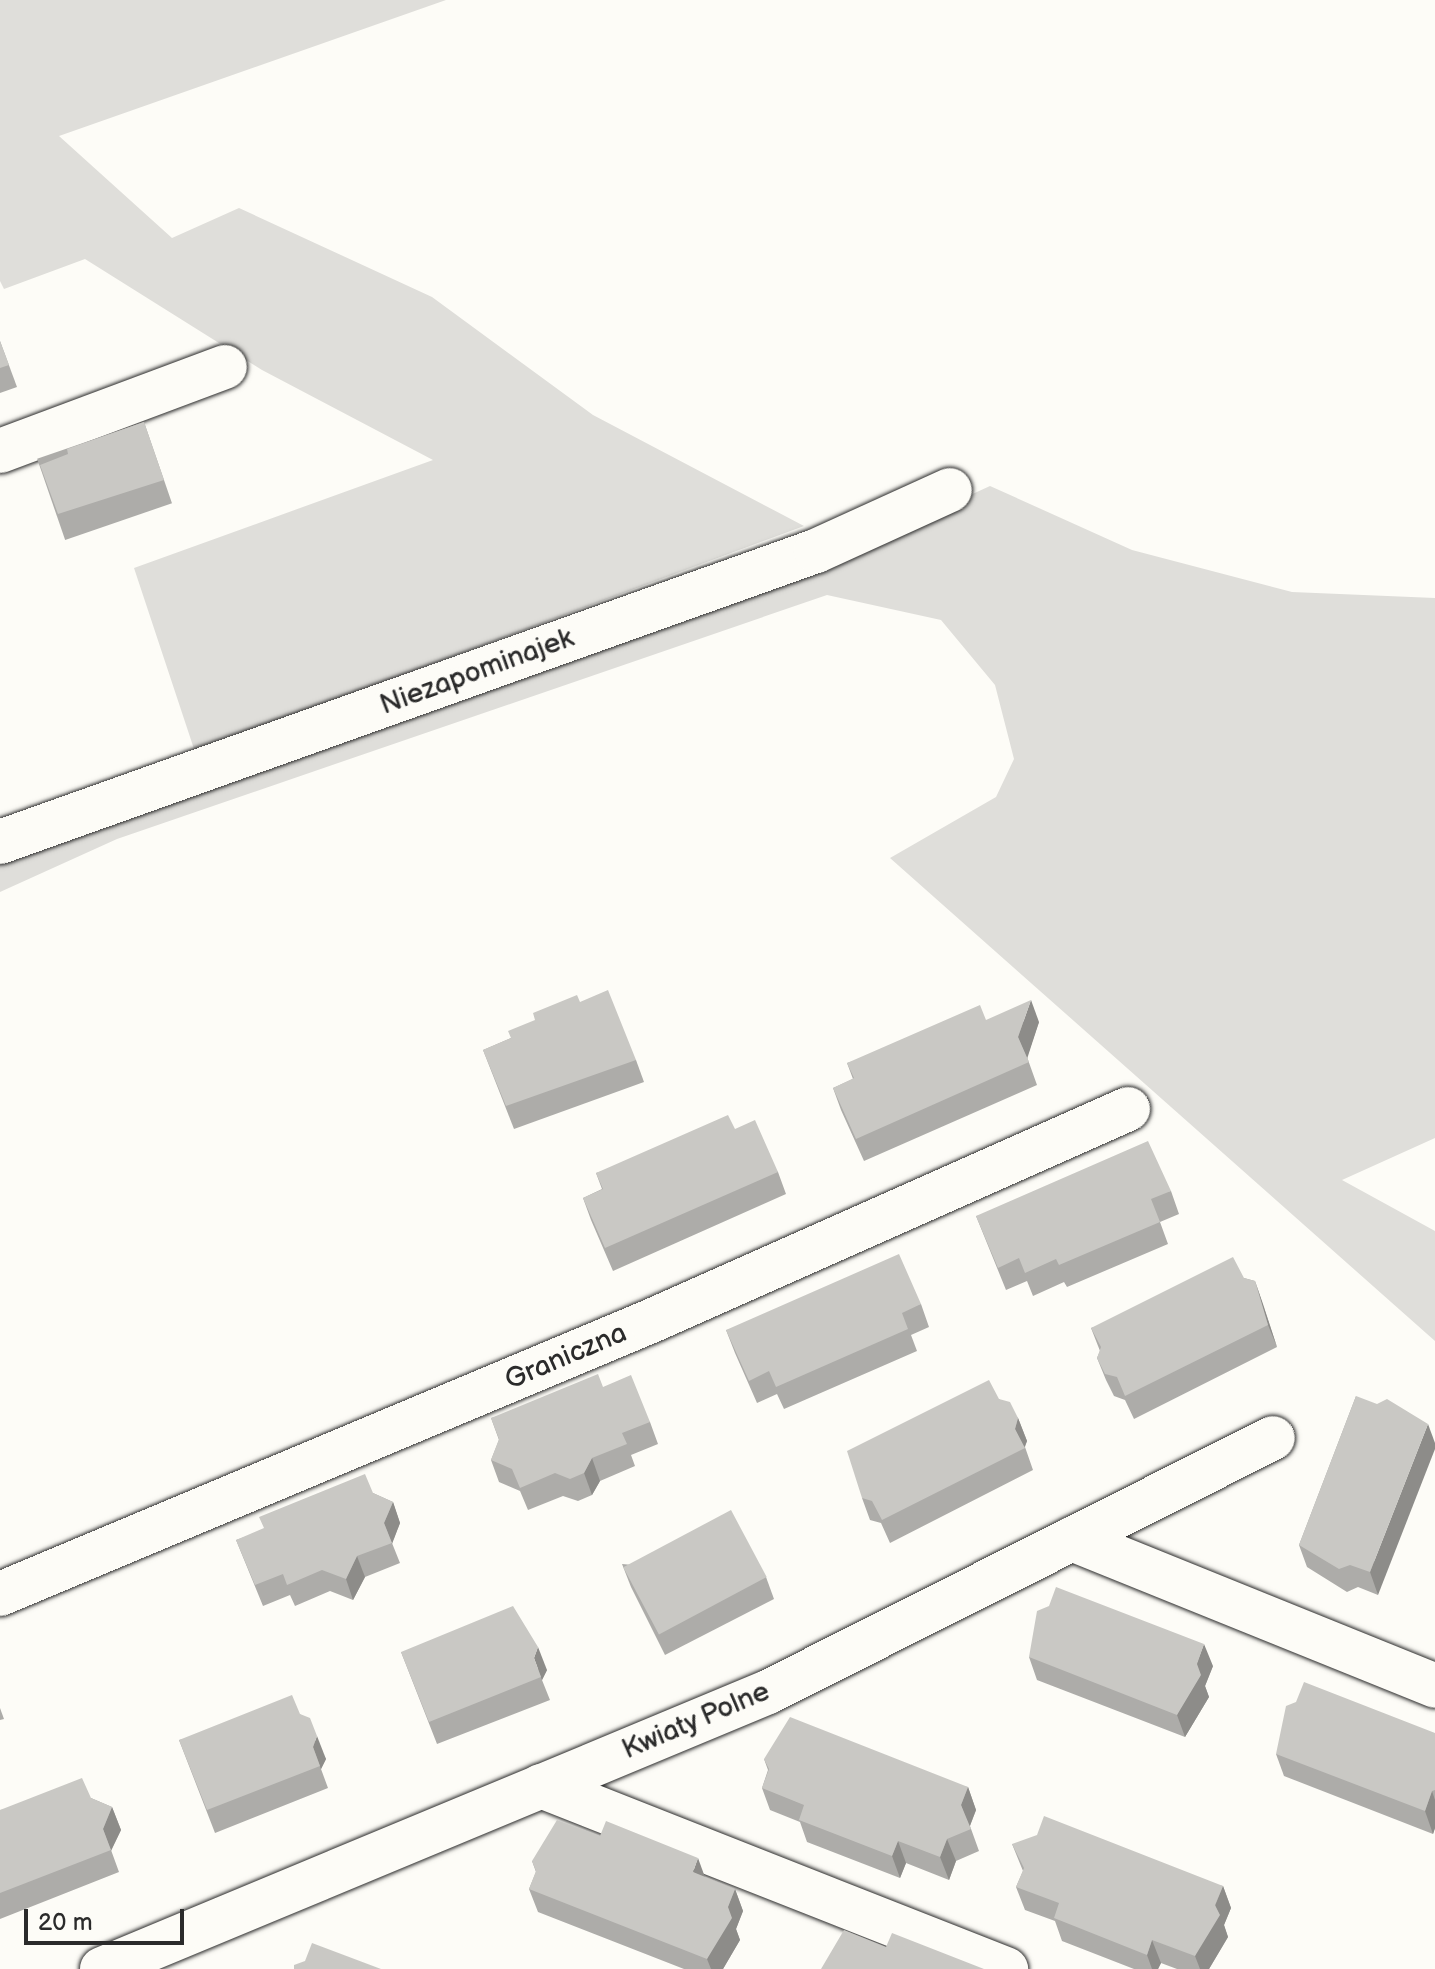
<!DOCTYPE html>
<style>
body{margin:0}
#map{position:relative;width:1435px;height:1969px;overflow:hidden;background:#fdfcf7;font-family:"Balsamiq Sans",sans-serif}
div>[style]{position:absolute}
[style*='--x']{left:calc(var(--x)*1px);top:calc(var(--y)*1px);width:calc(var(--w)*1px);rotate:calc(var(--a)*1deg)}
.green>*{inset:0;background:#dfdeda}
.roads{filter:drop-shadow(0 0 2px #2b2b2b) drop-shadow(0 0 2px #2b2b2b)}
.minor>*{height:44px;margin:-22px;padding:0 22px;transform-origin:22px;border-radius:22px;background:#fdfcf7}
.wall>*{inset:0;background:#adaca9;transform-origin:0 0}
.shaded-wall>*{inset:0;background:#8d8c89}
.building>*{inset:0;background:#c9c8c4;transform-origin:0 0}
span{translate:-50% -50%;white-space:nowrap;text-align:center;line-height:1.15;-webkit-text-stroke:8px #fdfcf7;paint-order:stroke}
.street-label{font-size:28px;color:#2b2b2b}
.scale{position:absolute;left:24px;top:1909px;width:160px;height:36px;box-sizing:border-box;border:4px solid #2b2b2b;border-top:0;padding-left:10px;font-size:24px;line-height:28px;white-space:nowrap;color:#2b2b2b;-webkit-text-stroke:6px #fdfcf7;paint-order:stroke}
</style>
<div id="map">
<div class="green">
<div style="clip-path:polygon(0 0,446px 0,59px 136px,172px 238px,239px 208px,432px 297px,593px 415px,804px 526px,195px 752px,134px 568px,433px 460px,262px 370px,85px 259px,4px 289px,0 281px)"></div>
<div style="clip-path:polygon(990px 486px,1132px 550px,1292px 592px,1435px 598px,1435px 1138px,1342px 1180px,1435px 1231px,1435px 1341px,890px 858px,996px 797px,1014px 759px,995px 685px,941px 620px,827px 595px,117px 839px,0 892px,0 864px,811px 568px)"></div>
</div>
<div class="roads">
<div class="minor">
<div style="--x:0;--y:451;--w:240;--a:-20.5"></div>
<div style="--x:0;--y:842;--w:866;--a:-19.63"></div>
<div style="--x:816;--y:551;--w:147;--a:-24.5"></div>
<div style="--x:1072;--y:1539;--w:392;--a:22"></div>
<div style="--x:0;--y:1594;--w:706;--a:-22.75"></div>
<div style="--x:651;--y:1321;--w:522;--a:-23.96"></div>
<div style="--x:541;--y:1786;--w:500;--a:21.5"></div>
<div style="--x:102;--y:1969;--w:721;--a:-22.58"></div>
<div style="--x:768;--y:1692;--w:565;--a:-26.7"></div>
</div>
</div>
<div class="wall">
<div style="clip-path:polygon(0 341px,17px 387px,0 393px)"></div>
<div style="left:144px;top:422px;width:86px;height:113px;rotate:71deg"></div>
<div style="clip-path:polygon(986px 1020px,1039px 1022px,1027px 1057px,1037px 1085px,864px 1161px,841px 1110px,833px 1088px,853px 1079px,847px 1063px)"></div>
<div style="clip-path:polygon(511px 1038px,636px 1060px,644px 1082px,514px 1129px,483px 1050px)"></div>
<div style="clip-path:polygon(735px 1129px,778px 1172px,786px 1194px,613px 1271px,591px 1220px,583px 1198px,602px 1189px,596px 1173px)"></div>
<div style="clip-path:polygon(1171px 1191px,1179px 1214px,1160px 1222px,1168px 1244px,1067px 1287px,1064px 1282px,1033px 1296px,1027px 1281px,1006px 1290px,976px 1216px)"></div>
<div style="clip-path:polygon(1244px 1278px,1255px 1281px,1277px 1347px,1134px 1419px,1125px 1400px,1114px 1396px,1106px 1380px,1097px 1358px,1100px 1351px,1091px 1328px)"></div>
<div style="clip-path:polygon(921px 1304px,929px 1327px,911px 1335px,917px 1351px,784px 1409px,777px 1394px,757px 1403px,735px 1353px,726px 1330px)"></div>
<div style="clip-path:polygon(603px 1387px,650px 1422px,658px 1444px,631px 1455px,635px 1466px,600px 1481px,592px 1495px,578px 1501px,563px 1496px,528px 1510px,520px 1491px,499px 1482px,491px 1460px,499px 1440px,491px 1418px)"></div>
<div style="clip-path:polygon(1356px 1396px,1378px 1595px,1358px 1587px,1347px 1592px,1307px 1567px,1299px 1545px)"></div>
<div style="clip-path:polygon(999px 1399px,1018px 1418px,1027px 1441px,1025px 1447px,1033px 1470px,890px 1543px,881px 1523px,870px 1520px,862px 1498px)"></div>
<div style="clip-path:polygon(373px 1493px,393px 1502px,400px 1523px,392px 1543px,400px 1563px,365px 1577px,353px 1600px,330px 1591px,295px 1606px,290px 1595px,263px 1606px,236px 1540px)"></div>
<div style="clip-path:polygon(622px 1564px,766px 1577px,774px 1599px,665px 1655px,631px 1587px)"></div>
<div style="clip-path:polygon(401px 1652px,547px 1670px,542px 1680px,550px 1700px,437px 1744px)"></div>
<div style="clip-path:polygon(1029px 1657px,1213px 1666px,1205px 1686px,1209px 1697px,1185px 1737px,1037px 1680px)"></div>
<div style="clip-path:polygon(0 1708px,4px 1719px,0 1720px)"></div>
<div style="clip-path:polygon(300px 1714px,326px 1759px,321px 1769px,328px 1788px,215px 1833px,179px 1740px)"></div>
<div style="clip-path:polygon(1435px 1733px,1435px 1828px,1433px 1834px,1284px 1776px,1276px 1754px)"></div>
<div style="clip-path:polygon(764px 1759px,968px 1787px,976px 1810px,970px 1826px,979px 1851px,956px 1861px,949px 1880px,906px 1863px,900px 1878px,807px 1842px,800px 1822px,770px 1810px,762px 1788px,768px 1770px)"></div>
<div style="clip-path:polygon(91px 1798px,112px 1807px,121px 1830px,111px 1850px,119px 1872px,0 1919px,0 1810px)"></div>
<div style="clip-path:polygon(1012px 1844px,1223px 1886px,1231px 1908px,1224px 1925px,1228px 1937px,1209px 1969px,1177px 1969px,1161px 1963px,1158px 1969px,1134px 1969px,1062px 1941px,1055px 1921px,1025px 1910px,1016px 1887px,1023px 1871px)"></div>
<div style="clip-path:polygon(532px 1861px,705px 1877px,735px 1889px,743px 1911px,736px 1929px,740px 1940px,723px 1969px,684px 1969px,538px 1912px,529px 1889px,536px 1872px)"></div>
</div>
<div class="shaded-wall">
<div style="clip-path:polygon(1031px 1000px,1039px 1022px,1027px 1059px,1018px 1037px)"></div>
<div style="clip-path:polygon(1255px 1281px,1263px 1304px,1277px 1347px,1268px 1325px)"></div>
<div style="clip-path:polygon(1018px 1418px,1027px 1441px,1024px 1448px,1015px 1429px)"></div>
<div style="clip-path:polygon(1428px 1424px,1435px 1443px,1435px 1449px,1378px 1595px,1370px 1572px)"></div>
<div style="clip-path:polygon(592px 1458px,600px 1481px,592px 1495px,584px 1473px)"></div>
<div style="clip-path:polygon(393px 1502px,400px 1523px,392px 1544px,384px 1523px)"></div>
<div style="clip-path:polygon(357px 1556px,365px 1577px,353px 1600px,346px 1579px)"></div>
<div style="clip-path:polygon(1204px 1644px,1213px 1666px,1205px 1686px,1209px 1697px,1185px 1737px,1177px 1715px)"></div>
<div style="clip-path:polygon(538px 1647px,547px 1670px,542px 1680px,534px 1658px)"></div>
<div style="clip-path:polygon(317px 1736px,326px 1759px,321px 1769px,313px 1747px)"></div>
<div style="clip-path:polygon(968px 1787px,976px 1810px,969px 1828px,961px 1805px)"></div>
<div style="clip-path:polygon(1432px 1791px,1435px 1800px,1435px 1828px,1433px 1834px,1425px 1811px)"></div>
<div style="clip-path:polygon(112px 1807px,121px 1830px,111px 1851px,103px 1829px)"></div>
<div style="clip-path:polygon(947px 1839px,956px 1861px,949px 1880px,940px 1857px)"></div>
<div style="clip-path:polygon(898px 1841px,906px 1863px,900px 1878px,892px 1856px)"></div>
<div style="clip-path:polygon(698px 1858px,706px 1880px,693px 1872px)"></div>
<div style="clip-path:polygon(1223px 1886px,1231px 1908px,1224px 1925px,1228px 1937px,1209px 1969px,1200px 1969px,1195px 1956px)"></div>
<div style="clip-path:polygon(735px 1889px,743px 1911px,736px 1929px,740px 1940px,723px 1969px,711px 1969px,707px 1959px)"></div>
<div style="clip-path:polygon(1152px 1940px,1161px 1963px,1158px 1969px,1152px 1969px,1147px 1955px)"></div>
</div>
<div class="building">
<div style="clip-path:polygon(0 341px,9px 365px,0 368px)"></div>
<div style="clip-path:polygon(144px 422px,164px 480px,58px 514px,40px 465px,68px 454px,67px 449px)"></div>
<div style="clip-path:polygon(608px 990px,636px 1060px,506px 1106px,483px 1050px,511px 1038px,508px 1031px,535px 1020px,533px 1013px,577px 995px,580px 1002px)"></div>
<div style="clip-path:polygon(1031px 1000px,1018px 1037px,1029px 1062px,856px 1139px,833px 1088px,854px 1078px,847px 1063px,980px 1005px,986px 1020px)"></div>
<div style="clip-path:polygon(728px 1115px,735px 1129px,755px 1120px,778px 1172px,605px 1248px,583px 1198px,603px 1189px,596px 1173px)"></div>
<div style="clip-path:polygon(1148px 1141px,1171px 1191px,1151px 1199px,1160px 1222px,1059px 1265px,1056px 1259px,1025px 1273px,1019px 1258px,998px 1268px,976px 1216px)"></div>
<div style="clip-path:polygon(899px 1254px,921px 1304px,902px 1313px,908px 1329px,776px 1387px,769px 1371px,749px 1381px,726px 1330px)"></div>
<div style="clip-path:polygon(1233px 1257px,1244px 1278px,1255px 1281px,1268px 1325px,1125px 1396px,1117px 1377px,1105px 1374px,1097px 1358px,1101px 1347px,1091px 1328px)"></div>
<div style="clip-path:polygon(598px 1374px,603px 1387px,631px 1375px,650px 1422px,622px 1433px,627px 1444px,592px 1458px,584px 1473px,570px 1479px,555px 1473px,520px 1488px,512px 1469px,491px 1460px,499px 1439px,491px 1418px)"></div>
<div style="clip-path:polygon(989px 1380px,999px 1399px,1010px 1402px,1018px 1418px,1015px 1429px,1025px 1448px,882px 1520px,872px 1501px,862px 1498px,847px 1451px)"></div>
<div style="clip-path:polygon(1356px 1396px,1377px 1404px,1387px 1399px,1428px 1424px,1370px 1572px,1350px 1565px,1339px 1569px,1299px 1545px)"></div>
<div style="clip-path:polygon(365px 1474px,373px 1493px,393px 1502px,384px 1523px,392px 1543px,357px 1556px,346px 1579px,322px 1570px,287px 1585px,283px 1574px,255px 1585px,236px 1540px,264px 1528px,259px 1517px)"></div>
<div style="left:731px;top:1510px;width:76px;height:122px;rotate:62deg"></div>
<div style="clip-path:polygon(1056px 1587px,1204px 1644px,1197px 1664px,1201px 1675px,1177px 1715px,1029px 1657px,1037px 1611px,1049px 1606px)"></div>
<div style="clip-path:polygon(513px 1606px,538px 1647px,534px 1658px,541px 1677px,429px 1722px,401px 1652px)"></div>
<div style="clip-path:polygon(1304px 1682px,1435px 1733px,1435px 1790px,1432px 1791px,1425px 1811px,1276px 1754px,1286px 1706px,1296px 1702px)"></div>
<div style="clip-path:polygon(292px 1695px,300px 1714px,310px 1718px,317px 1736px,313px 1747px,320px 1766px,207px 1810px,179px 1740px)"></div>
<div style="clip-path:polygon(790px 1717px,968px 1787px,961px 1805px,971px 1829px,947px 1839px,940px 1857px,898px 1841px,892px 1856px,799px 1820px,804px 1805px,762px 1788px,769px 1769px,764px 1759px)"></div>
<div style="clip-path:polygon(82px 1778px,91px 1798px,112px 1807px,103px 1829px,111px 1850px,0 1893px,0 1810px)"></div>
<div style="clip-path:polygon(1044px 1816px,1223px 1886px,1215px 1905px,1220px 1915px,1195px 1956px,1152px 1940px,1147px 1955px,1054px 1918px,1059px 1903px,1016px 1887px,1024px 1868px,1012px 1844px,1037px 1835px)"></div>
<div style="clip-path:polygon(557px 1820px,600px 1836px,606px 1821px,698px 1858px,693px 1872px,735px 1889px,728px 1907px,732px 1918px,707px 1959px,529px 1889px,536px 1871px,532px 1861px)"></div>
<div style="clip-path:polygon(844px 1930px,886px 1947px,892px 1933px,984px 1969px,821px 1969px)"></div>
<div style="clip-path:polygon(312px 1943px,381px 1969px,294px 1969px,294px 1965px,305px 1961px)"></div>
</div>
<div class="street-label">
<span style="left:477px;top:672px;rotate:-20deg">Niezapominajek</span>
<span style="left:566px;top:1357px;rotate:-23deg">Graniczna</span>
<span style="left:696px;top:1721px;rotate:-23deg">Kwiaty Polne</span>
</div>
<div class="scale">20 m</div>
</div>
